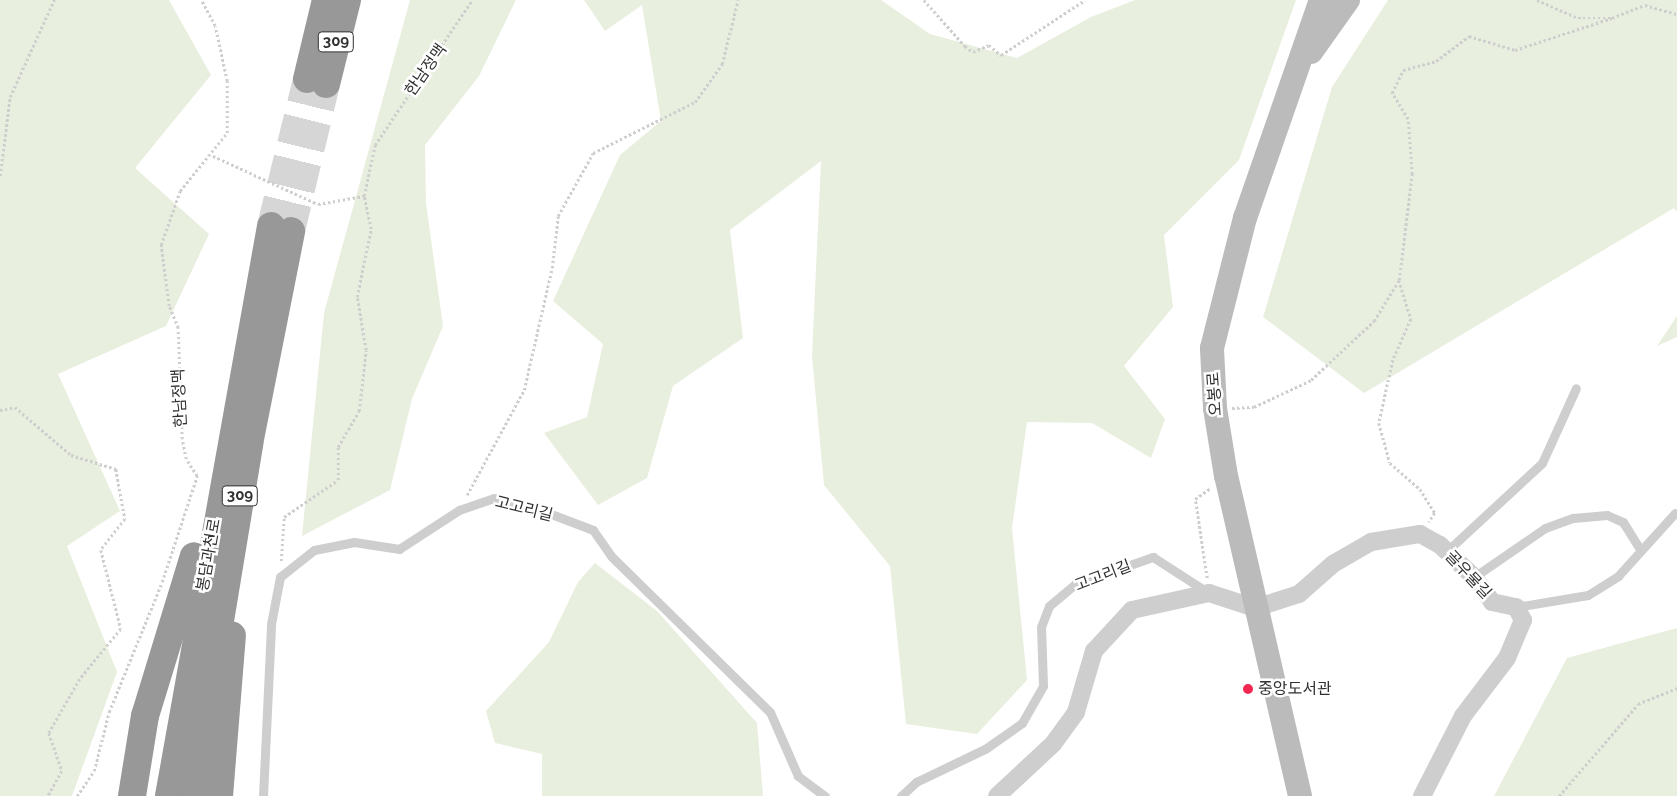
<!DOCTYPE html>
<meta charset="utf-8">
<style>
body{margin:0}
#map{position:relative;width:1677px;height:796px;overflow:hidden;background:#fff;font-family:Raleway,"Noto Sans KR",sans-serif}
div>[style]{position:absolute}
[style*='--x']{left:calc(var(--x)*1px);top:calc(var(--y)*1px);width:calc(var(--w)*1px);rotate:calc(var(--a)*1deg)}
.green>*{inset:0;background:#e9efde}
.highway-tunnel>*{height:28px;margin-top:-14px;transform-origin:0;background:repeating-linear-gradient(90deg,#d6d6d6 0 28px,transparent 0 42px)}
.path>*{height:2.5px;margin-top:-1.25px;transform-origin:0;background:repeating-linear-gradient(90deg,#cecece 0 2.5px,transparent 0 5px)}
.lane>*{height:9px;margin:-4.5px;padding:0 4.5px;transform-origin:4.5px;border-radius:4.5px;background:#cecece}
.street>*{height:18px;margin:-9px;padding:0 9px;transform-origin:9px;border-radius:9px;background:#cecece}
.secondary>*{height:24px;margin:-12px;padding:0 12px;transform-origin:12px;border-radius:12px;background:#bbb}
.highway>*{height:28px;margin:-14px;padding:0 14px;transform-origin:14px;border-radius:14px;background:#989898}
.dots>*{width:14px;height:14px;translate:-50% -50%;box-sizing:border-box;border:2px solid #fff;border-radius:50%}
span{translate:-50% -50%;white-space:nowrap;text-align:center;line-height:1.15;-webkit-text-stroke:5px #fff;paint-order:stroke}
.shield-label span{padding:1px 4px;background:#fff;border:1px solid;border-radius:4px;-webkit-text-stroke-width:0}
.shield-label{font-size:15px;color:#313131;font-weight:700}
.street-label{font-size:16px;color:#313131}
.poi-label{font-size:16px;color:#313131}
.left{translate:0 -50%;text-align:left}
</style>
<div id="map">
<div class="green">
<div style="clip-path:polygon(0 0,169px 0,211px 75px,135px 168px,209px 234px,166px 326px,58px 374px,120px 511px,67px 546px,117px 672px,72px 796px,0 796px)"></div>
<div style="clip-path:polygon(410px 0,516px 0,479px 76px,425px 145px,426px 203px,443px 326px,412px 399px,390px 490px,302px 536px,324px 313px)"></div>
<div style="clip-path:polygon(584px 0,881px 0,930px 34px,1017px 58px,1091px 17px,1135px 0,1296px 0,1239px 160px,1164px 235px,1173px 307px,1124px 366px,1165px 419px,1151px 458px,1092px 423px,1027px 422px,1012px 528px,1027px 680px,977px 734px,906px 724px,890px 566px,824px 485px,812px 356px,821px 161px,730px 230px,743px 338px,673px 386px,647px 478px,598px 505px,544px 433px,587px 417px,603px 344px,553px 301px,620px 155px,661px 121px,642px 5px,605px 31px)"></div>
<div style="clip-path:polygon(1388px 0,1677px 0,1677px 212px,1674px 208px,1364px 393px,1263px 317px,1332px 87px)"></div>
<div style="clip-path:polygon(1677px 316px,1677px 337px,1657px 346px)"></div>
<div style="clip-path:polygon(595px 563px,657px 611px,757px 723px,763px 796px,542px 796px,542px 754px,495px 743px,486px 711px,549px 642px,578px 582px)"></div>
<div style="clip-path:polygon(1677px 628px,1677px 796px,1494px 796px,1567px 658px)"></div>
</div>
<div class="highway-tunnel">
<div style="--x:271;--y:226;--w:151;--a:-76.2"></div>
<div style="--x:291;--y:231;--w:151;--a:-76.6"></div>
</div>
<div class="path">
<div style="--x:924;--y:0;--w:62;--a:48.3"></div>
<div style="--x:965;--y:46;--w:10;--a:37"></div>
<div style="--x:973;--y:52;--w:17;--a:-24"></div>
<div style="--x:989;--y:45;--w:16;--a:40"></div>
<div style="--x:1001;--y:55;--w:100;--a:-33.2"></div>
<div style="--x:1537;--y:0;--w:45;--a:23.7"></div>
<div style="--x:1578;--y:18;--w:34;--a:0"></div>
<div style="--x:1612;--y:18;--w:35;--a:-22"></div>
<div style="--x:1645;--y:5;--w:33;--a:16"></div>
<div style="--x:213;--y:156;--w:115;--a:24.6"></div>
<div style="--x:318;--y:204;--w:47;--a:-9.9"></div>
<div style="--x:0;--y:176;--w:80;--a:-82.8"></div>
<div style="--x:10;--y:97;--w:107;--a:-65.6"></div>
<div style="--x:1399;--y:280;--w:41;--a:72.9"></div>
<div style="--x:1411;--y:319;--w:45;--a:113.7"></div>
<div style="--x:1393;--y:360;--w:65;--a:102.5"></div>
<div style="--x:1379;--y:423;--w:41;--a:74.6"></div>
<div style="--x:1390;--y:463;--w:40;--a:41"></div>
<div style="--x:1420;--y:489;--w:28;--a:58"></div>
<div style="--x:1435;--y:513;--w:11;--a:124"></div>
<div style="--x:1232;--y:408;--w:22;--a:-3"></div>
<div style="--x:1254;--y:407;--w:63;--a:-25.3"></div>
<div style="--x:1311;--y:380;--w:86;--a:-43.1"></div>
<div style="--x:1374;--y:321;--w:48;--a:-58.6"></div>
<div style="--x:1399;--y:280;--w:107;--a:-83"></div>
<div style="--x:1412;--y:174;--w:55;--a:-94.2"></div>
<div style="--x:1408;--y:119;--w:31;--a:-122"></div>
<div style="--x:1392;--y:93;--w:25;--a:-64"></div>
<div style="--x:1403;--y:70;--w:34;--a:-15"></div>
<div style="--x:1436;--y:61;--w:41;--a:-37.1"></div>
<div style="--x:1469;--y:36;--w:48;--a:16.9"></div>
<div style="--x:1515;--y:50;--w:102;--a:-18.3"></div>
<div style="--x:0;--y:410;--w:15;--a:-11"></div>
<div style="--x:15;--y:407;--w:74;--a:40.6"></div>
<div style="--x:71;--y:455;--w:47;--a:17.3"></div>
<div style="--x:116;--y:469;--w:51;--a:79.8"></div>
<div style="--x:125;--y:519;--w:39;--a:128"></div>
<div style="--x:101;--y:550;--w:81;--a:75.8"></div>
<div style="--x:121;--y:629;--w:65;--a:129.4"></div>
<div style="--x:80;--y:679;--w:62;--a:119.9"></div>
<div style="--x:49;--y:733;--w:40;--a:71.1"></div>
<div style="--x:62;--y:771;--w:29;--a:119"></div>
<div style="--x:467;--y:495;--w:119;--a:-61.5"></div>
<div style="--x:524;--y:390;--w:125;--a:-77.1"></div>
<div style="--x:552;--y:268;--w:52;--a:-83.4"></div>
<div style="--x:558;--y:216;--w:72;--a:-60.9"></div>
<div style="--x:593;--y:153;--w:114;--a:-26.6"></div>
<div style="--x:695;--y:102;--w:47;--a:-54.6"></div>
<div style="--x:722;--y:64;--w:66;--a:-76"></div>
<div style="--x:281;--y:561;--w:44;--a:-86.1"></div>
<div style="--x:284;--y:517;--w:65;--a:-34.4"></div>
<div style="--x:338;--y:480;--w:33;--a:-90"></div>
<div style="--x:338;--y:447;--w:42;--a:-59.7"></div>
<div style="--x:359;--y:411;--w:61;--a:-83.5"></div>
<div style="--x:366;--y:350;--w:54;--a:-99.6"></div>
<div style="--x:357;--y:297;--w:69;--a:-78.4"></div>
<div style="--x:371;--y:229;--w:34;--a:-102"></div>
<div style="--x:364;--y:196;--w:52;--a:-77.8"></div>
<div style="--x:375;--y:145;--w:174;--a:-56.2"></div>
<div style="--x:1207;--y:578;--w:80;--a:-98.6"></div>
<div style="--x:1195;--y:499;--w:19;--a:-35"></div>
<div style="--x:77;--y:796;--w:30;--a:-56"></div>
<div style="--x:94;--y:771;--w:61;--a:-75.7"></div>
<div style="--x:109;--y:712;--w:140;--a:-67.8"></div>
<div style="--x:162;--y:582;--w:112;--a:-71.7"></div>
<div style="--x:197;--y:476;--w:20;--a:-123"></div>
<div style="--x:186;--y:459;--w:20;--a:-101"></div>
<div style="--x:182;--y:439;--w:111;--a:-92.1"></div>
<div style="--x:178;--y:328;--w:24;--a:-112"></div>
<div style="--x:169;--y:306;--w:62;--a:-97.5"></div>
<div style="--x:161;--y:245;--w:57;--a:-70.6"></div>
<div style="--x:180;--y:191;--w:75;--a:-51"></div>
<div style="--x:227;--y:133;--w:52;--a:-90"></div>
<div style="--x:227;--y:81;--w:56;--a:-102.3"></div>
<div style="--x:215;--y:26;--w:30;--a:-118"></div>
<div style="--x:1559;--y:796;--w:121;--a:-49.3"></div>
<div style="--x:1638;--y:704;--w:42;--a:-22.3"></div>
</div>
<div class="lane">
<div style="--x:1447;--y:551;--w:129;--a:-42.8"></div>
<div style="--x:1542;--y:463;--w:82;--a:-65.6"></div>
<div style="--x:1474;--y:577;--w:86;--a:-34.6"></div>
<div style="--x:1545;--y:528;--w:30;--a:-20"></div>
<div style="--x:1573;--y:518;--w:34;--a:-5"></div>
<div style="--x:1607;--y:515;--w:17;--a:24"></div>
<div style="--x:1623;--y:522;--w:31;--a:58"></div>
<div style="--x:1516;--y:607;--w:73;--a:-9.5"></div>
<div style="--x:1588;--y:595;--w:36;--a:-32"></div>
<div style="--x:1618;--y:576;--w:85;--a:-47.9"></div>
<div style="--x:263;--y:796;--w:172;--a:-87.3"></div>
<div style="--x:271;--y:624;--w:48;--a:-79.2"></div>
<div style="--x:280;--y:577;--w:43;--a:-38.5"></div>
<div style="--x:314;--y:550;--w:41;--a:-11.3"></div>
<div style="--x:354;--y:542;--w:46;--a:8.8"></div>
<div style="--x:399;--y:549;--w:72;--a:-33"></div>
<div style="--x:459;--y:510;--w:37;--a:-19"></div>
<div style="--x:494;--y:498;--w:45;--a:14"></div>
<div style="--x:538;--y:509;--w:59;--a:20.9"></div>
<div style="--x:593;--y:530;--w:32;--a:55"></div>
<div style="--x:611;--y:556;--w:223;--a:44.5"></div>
<div style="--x:770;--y:712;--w:70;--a:66.4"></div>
<div style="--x:798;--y:776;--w:34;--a:37"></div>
<div style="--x:901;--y:796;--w:21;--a:-43"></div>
<div style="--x:916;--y:782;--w:76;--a:-25.6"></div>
<div style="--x:985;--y:749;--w:45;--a:-35.1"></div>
<div style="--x:1022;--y:723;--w:43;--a:-60.4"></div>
<div style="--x:1043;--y:686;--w:59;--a:-91.9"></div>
<div style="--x:1041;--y:627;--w:22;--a:-69"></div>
<div style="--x:1049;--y:606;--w:34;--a:-40"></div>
<div style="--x:1075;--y:584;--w:83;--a:-19.1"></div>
<div style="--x:1153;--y:557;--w:64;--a:32.9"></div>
</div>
<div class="street">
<div style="--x:997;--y:796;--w:76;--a:-42.9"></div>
<div style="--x:1053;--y:744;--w:39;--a:-54"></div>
<div style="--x:1076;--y:712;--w:64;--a:-73.6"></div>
<div style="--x:1094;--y:651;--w:56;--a:-47.2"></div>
<div style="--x:1132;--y:610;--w:79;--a:-12.4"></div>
<div style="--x:1209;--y:593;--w:48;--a:18.1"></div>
<div style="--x:1255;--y:608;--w:46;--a:-17.7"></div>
<div style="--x:1299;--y:594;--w:45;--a:-41.4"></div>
<div style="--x:1333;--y:564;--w:44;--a:-30.1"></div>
<div style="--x:1371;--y:542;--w:50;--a:-9.3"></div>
<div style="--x:1420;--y:534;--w:23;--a:29"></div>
<div style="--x:1440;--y:545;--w:47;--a:43.3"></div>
<div style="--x:1474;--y:577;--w:31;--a:54"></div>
<div style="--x:1492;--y:602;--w:25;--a:12"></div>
<div style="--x:1516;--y:607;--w:15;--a:62"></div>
<div style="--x:1523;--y:620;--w:41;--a:112.8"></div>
<div style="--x:1507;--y:658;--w:73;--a:127.2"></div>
<div style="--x:1463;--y:716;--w:90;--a:117.1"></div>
</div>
<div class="secondary">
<div style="--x:1311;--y:52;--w:64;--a:-54.6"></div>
<div style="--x:1300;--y:796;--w:328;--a:-103"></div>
<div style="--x:1226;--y:476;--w:69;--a:-99.2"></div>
<div style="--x:1215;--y:408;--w:60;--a:-92.9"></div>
<div style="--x:1212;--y:348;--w:134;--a:-75.8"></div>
<div style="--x:1245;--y:218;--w:231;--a:-70.8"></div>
</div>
<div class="highway">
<div style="--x:307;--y:79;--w:81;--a:-76.5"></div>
<div style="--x:326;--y:84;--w:87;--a:-76"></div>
<div style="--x:132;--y:796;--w:81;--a:-80.8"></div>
<div style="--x:145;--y:716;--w:167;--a:-73"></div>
<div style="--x:169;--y:796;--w:579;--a:-79.85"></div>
<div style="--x:191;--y:796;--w:357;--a:-80.6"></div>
<div style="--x:249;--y:444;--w:217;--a:-78.8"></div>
<div style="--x:219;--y:796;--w:161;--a:-85.4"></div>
</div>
<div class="dots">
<div style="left:1248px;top:689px;background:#f42752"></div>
</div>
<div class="shield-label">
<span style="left:336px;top:42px">309</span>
<span style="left:240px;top:496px">309</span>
</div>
<div class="street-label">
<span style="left:426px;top:70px;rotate:-55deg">한남정맥</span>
<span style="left:1215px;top:394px;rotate:-94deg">오봉로</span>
<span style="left:180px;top:398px;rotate:-93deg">한남정맥</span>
<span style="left:524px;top:509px;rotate:14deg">고고리길</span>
<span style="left:209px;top:555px;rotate:-80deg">봉담과천로</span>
<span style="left:1468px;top:575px;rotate:47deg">골우물길</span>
<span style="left:1103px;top:576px;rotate:-21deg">고고리길</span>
</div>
<div class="poi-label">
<span class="left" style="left:1258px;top:689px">중앙도서관</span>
</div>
</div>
